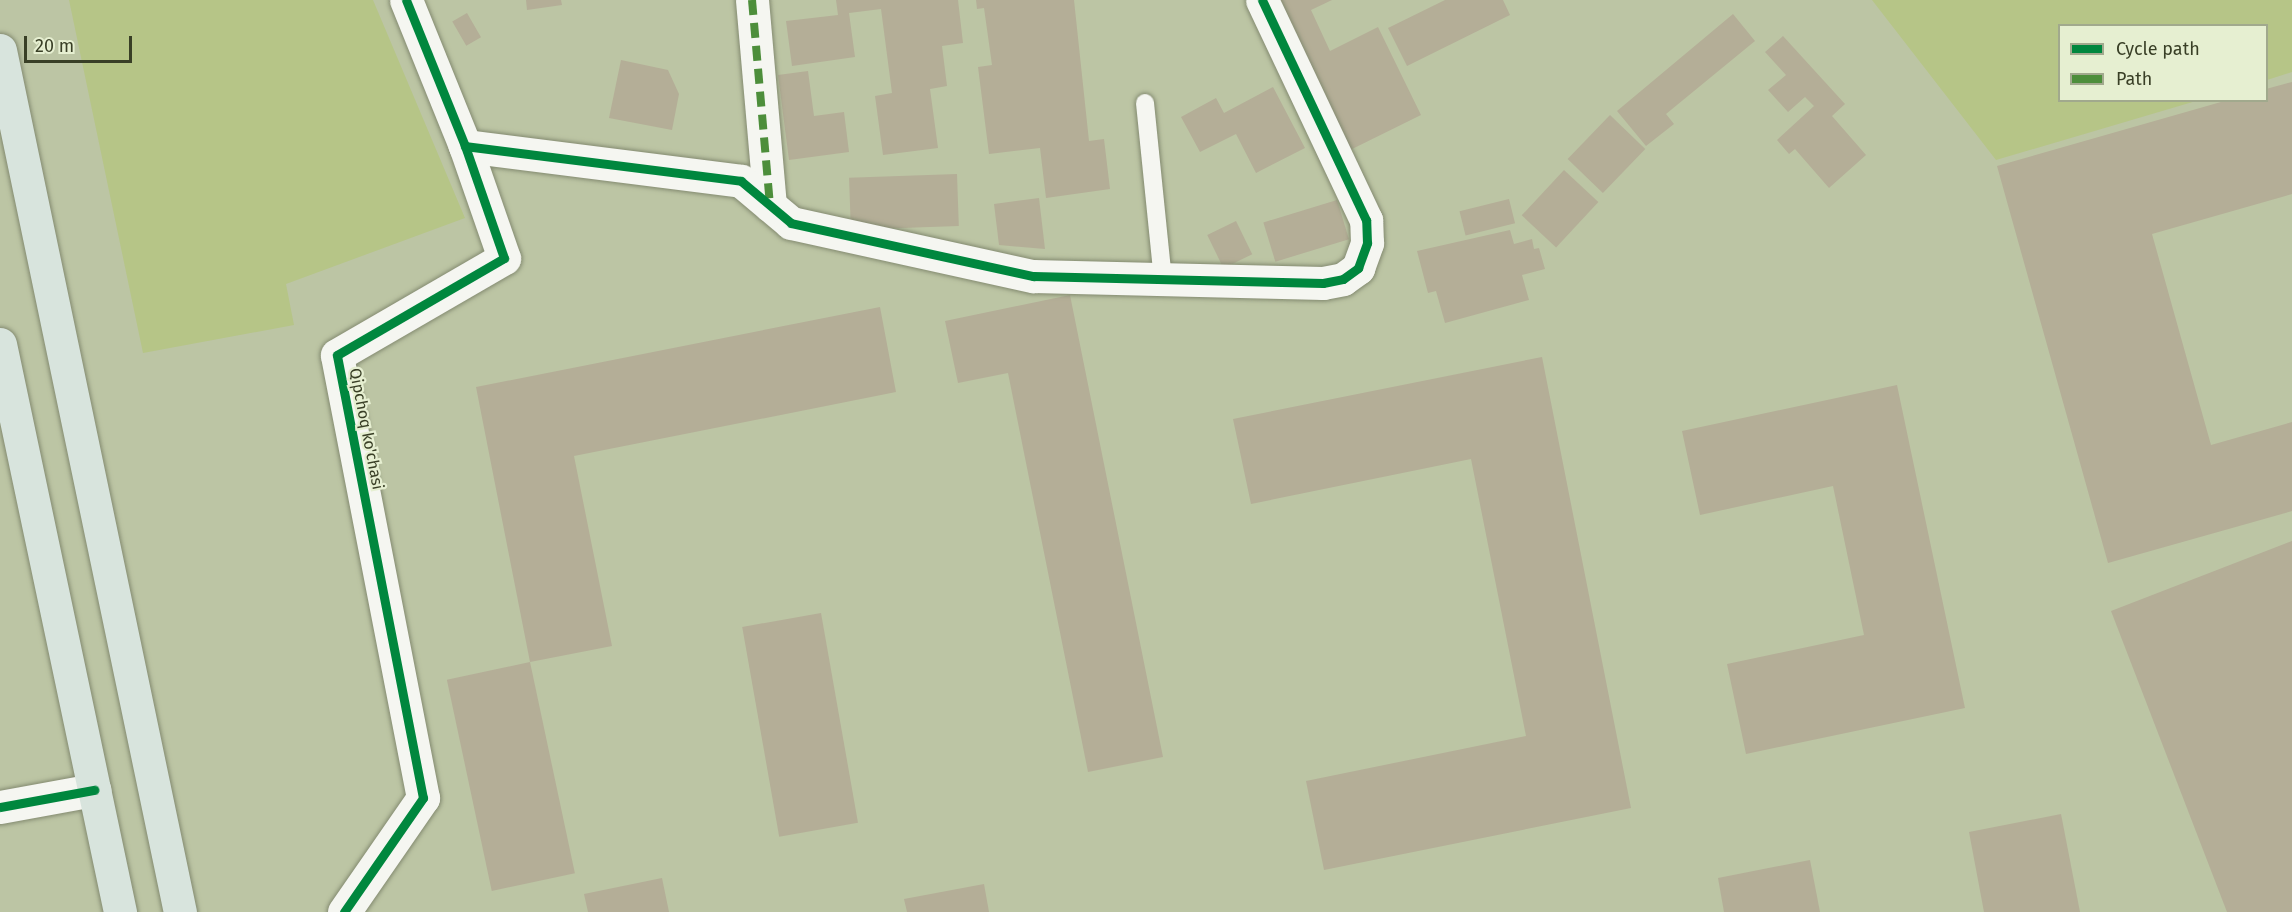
<!DOCTYPE html>
<style>
body{margin:0}
#map{position:relative;width:2292px;height:912px;overflow:hidden;background:#bcc5a4;font-family:"Fira Sans",sans-serif}
div>[style]{position:absolute}
[style*='--x']{left:calc(var(--x)*1px);top:calc(var(--y)*1px);width:calc(var(--w)*1px);rotate:calc(var(--a)*1deg)}
.green>*{inset:0;background:#b6c587}
.building>*{inset:0;background:#b4ae97;transform-origin:0 0}
.roads{filter:drop-shadow(0 0 2px #838a70) drop-shadow(0 0 2px #838a70)}
.lane>*{height:18px;margin:-9px;padding:0 9px;transform-origin:9px;border-radius:9px;background:#f5f6f1}
.street>*{height:33px;margin:-16.5px;padding:0 16.5px;transform-origin:16.5px;border-radius:16.5px;background:#f5f6f1}
.primary>*{height:33px;margin:-16.5px;padding:0 16.5px;transform-origin:16.5px;border-radius:16.5px;background:#d8e4dd}
.quiet>*{height:8px;margin-top:-4px;transform-origin:0;background:repeating-linear-gradient(90deg,#4d8e3b 0 15px,transparent 0 23px)}
.cycleway>*{height:9px;margin:-4.5px;padding:0 4.5px;transform-origin:4.5px;border-radius:4.5px;background:#00873e}
span{translate:-50% -50%;white-space:nowrap;text-align:center;line-height:1.15;-webkit-text-stroke:4.5px #e6efd1;paint-order:stroke}
.street-label{font-size:16px;color:#393f26}
.legend{position:absolute;left:2058px;top:24px;width:210px;height:78px;box-sizing:border-box;background:#e6efd1;border:2px solid #a1a98d;margin:0;padding:8px 10px;list-style:none;font-size:18px;color:#393f26}
.legend li{display:flex;align-items:center;gap:12px;height:30px}
.legend b{width:30px;border:2px solid #a1a98d}
.scale{position:absolute;left:24px;top:36px;width:108px;height:27px;box-sizing:border-box;border:3px solid #393f26;border-top:0;padding-left:8px;font-size:18px;line-height:21px;white-space:nowrap;color:#393f26;-webkit-text-stroke:4px #e6efd1;paint-order:stroke}
</style>
<div id="map">
<div class="green">
<div style="clip-path:polygon(69px 0,373px 0,465px 218px,286px 284px,294px 325px,143px 353px)"></div>
<div style="clip-path:polygon(1872px 0,2292px 0,2292px 72px,2267px 80px,2266px 26px,2060px 26px,2060px 100px,2196px 101px,1996px 160px)"></div>
</div>
<div class="building">
<div style="clip-path:polygon(526px 0,561px 0,562px 5px,527px 10px)"></div>
<div style="clip-path:polygon(836px 0,958px 0,963px 43px,942px 46px,947px 86px,930px 89px,938px 148px,883px 155px,875px 96px,892px 93px,881px 9px,849px 13px,855px 57px,792px 66px,786px 21px,838px 15px)"></div>
<div style="clip-path:polygon(976px 0,1074px 0,1089px 141px,1104px 139px,1110px 189px,1046px 198px,1040px 148px,989px 154px,978px 67px,992px 65px,984px 8px,977px 9px)"></div>
<div style="clip-path:polygon(1268px 0,1332px 0,1311px 10px,1330px 51px,1378px 27px,1421px 115px,1344px 153px)"></div>
<div style="clip-path:polygon(1445px 0,1503px 0,1510px 15px,1407px 66px,1388px 28px)"></div>
<div style="left:467px;top:13px;width:28px;height:17px;rotate:60deg"></div>
<div style="clip-path:polygon(1733px 14px,1755px 41px,1666px 114px,1674px 124px,1646px 146px,1617px 111px)"></div>
<div style="clip-path:polygon(1783px 36px,1845px 104px,1832px 116px,1866px 155px,1829px 188px,1795px 149px,1789px 154px,1777px 140px,1814px 106px,1805px 97px,1788px 112px,1768px 90px,1786px 75px,1765px 52px)"></div>
<div style="clip-path:polygon(621px 60px,668px 70px,679px 94px,672px 130px,609px 118px)"></div>
<div style="clip-path:polygon(808px 71px,814px 116px,844px 112px,849px 152px,789px 160px,778px 75px)"></div>
<div style="clip-path:polygon(2292px 82px,2292px 194px,2152px 234px,2211px 445px,2292px 422px,2292px 511px,2108px 563px,1997px 166px,2228px 100px,2266px 100px,2266px 89px)"></div>
<div style="clip-path:polygon(1273px 87px,1305px 148px,1256px 173px,1236px 134px,1200px 152px,1181px 117px,1216px 98px,1224px 113px)"></div>
<div style="left:1610px;top:115px;width:49px;height:61px;rotate:44deg"></div>
<div style="left:1564px;top:170px;width:47px;height:62px;rotate:43deg"></div>
<div style="left:957px;top:174px;width:52px;height:108px;rotate:88deg"></div>
<div style="clip-path:polygon(1039px 198px,1045px 249px,999px 245px,994px 204px)"></div>
<div style="left:1509px;top:199px;width:25px;height:51px;rotate:76deg"></div>
<div style="left:1337px;top:200px;width:41px;height:77px;rotate:73deg"></div>
<div style="left:1236px;top:221px;width:37px;height:32px;rotate:64deg"></div>
<div style="clip-path:polygon(1510px 230px,1514px 244px,1532px 239px,1534px 249px,1539px 248px,1545px 269px,1522px 275px,1529px 300px,1445px 323px,1436px 291px,1428px 293px,1417px 251px)"></div>
<div style="clip-path:polygon(1070px 295px,1163px 757px,1088px 772px,1008px 373px,958px 383px,945px 321px)"></div>
<div style="clip-path:polygon(880px 307px,896px 392px,574px 456px,612px 646px,530px 662px,476px 387px)"></div>
<div style="clip-path:polygon(1542px 357px,1631px 808px,1324px 870px,1306px 781px,1526px 736px,1471px 459px,1251px 504px,1233px 419px)"></div>
<div style="clip-path:polygon(1897px 385px,1965px 708px,1746px 754px,1727px 664px,1864px 635px,1833px 486px,1700px 515px,1682px 431px)"></div>
<div style="clip-path:polygon(2292px 541px,2292px 912px,2227px 912px,2111px 611px)"></div>
<div style="left:821px;top:613px;width:213px;height:80px;rotate:80deg"></div>
<div style="left:530px;top:662px;width:216px;height:85px;rotate:78deg"></div>
<div style="clip-path:polygon(2061px 814px,2080px 912px,1984px 912px,1969px 832px)"></div>
<div style="clip-path:polygon(1810px 860px,1820px 912px,1724px 912px,1718px 878px)"></div>
<div style="clip-path:polygon(662px 878px,669px 912px,588px 912px,584px 894px)"></div>
<div style="clip-path:polygon(984px 884px,989px 912px,907px 912px,904px 899px)"></div>
</div>
<div class="roads">
<div class="lane">
<div style="--x:1145;--y:103;--w:177;--a:84.2"></div>
</div>
<div class="street">
<div style="--x:752;--y:0;--w:206;--a:85"></div>
<div style="--x:465;--y:146;--w:278;--a:7.2"></div>
<div style="--x:741;--y:181;--w:65;--a:40"></div>
<div style="--x:791;--y:223;--w:248;--a:12.4"></div>
<div style="--x:1033;--y:276;--w:290;--a:1.4"></div>
<div style="--x:1323;--y:283;--w:20;--a:-11"></div>
<div style="--x:1343;--y:279;--w:19;--a:-36"></div>
<div style="--x:1358;--y:268;--w:27;--a:-70"></div>
<div style="--x:1367;--y:243;--w:23;--a:-92"></div>
<div style="--x:1366;--y:220;--w:243;--a:-115.3"></div>
<div style="--x:0;--y:807;--w:96;--a:-10.3"></div>
<div style="--x:344;--y:912;--w:139;--a:-55.3"></div>
<div style="--x:423;--y:798;--w:451;--a:-101"></div>
<div style="--x:337;--y:355;--w:193;--a:-30.1"></div>
<div style="--x:504;--y:258;--w:119;--a:-109.2"></div>
<div style="--x:465;--y:146;--w:157;--a:-112"></div>
</div>
<div class="primary">
<div style="--x:0;--y:50;--w:881;--a:78.21"></div>
<div style="--x:0;--y:344;--w:581;--a:78.07"></div>
</div>
</div>
<div class="quiet">
<div style="--x:752;--y:0;--w:206;--a:85"></div>
</div>
<div class="cycleway">
<div style="--x:465;--y:146;--w:278;--a:7.2"></div>
<div style="--x:741;--y:181;--w:65;--a:40"></div>
<div style="--x:791;--y:223;--w:248;--a:12.4"></div>
<div style="--x:1033;--y:276;--w:290;--a:1.4"></div>
<div style="--x:1323;--y:283;--w:20;--a:-11"></div>
<div style="--x:1343;--y:279;--w:19;--a:-36"></div>
<div style="--x:1358;--y:268;--w:27;--a:-70"></div>
<div style="--x:1367;--y:243;--w:23;--a:-92"></div>
<div style="--x:1366;--y:220;--w:243;--a:-115.3"></div>
<div style="--x:0;--y:807;--w:96;--a:-10.3"></div>
<div style="--x:344;--y:912;--w:139;--a:-55.3"></div>
<div style="--x:423;--y:798;--w:451;--a:-101"></div>
<div style="--x:337;--y:355;--w:193;--a:-30.1"></div>
<div style="--x:504;--y:258;--w:119;--a:-109.2"></div>
<div style="--x:465;--y:146;--w:157;--a:-112"></div>
</div>
<div class="street-label">
<span style="left:366px;top:429px;rotate:79deg">Qipchoq ko'chasi</span>
</div>
<ul class="legend">
<li><b style="height:8px;background:#00873e"></b>Cycle path</li>
<li><b style="height:8px;background:#4d8e3b"></b>Path</li>
</ul>
<div class="scale">20 m</div>
</div>
